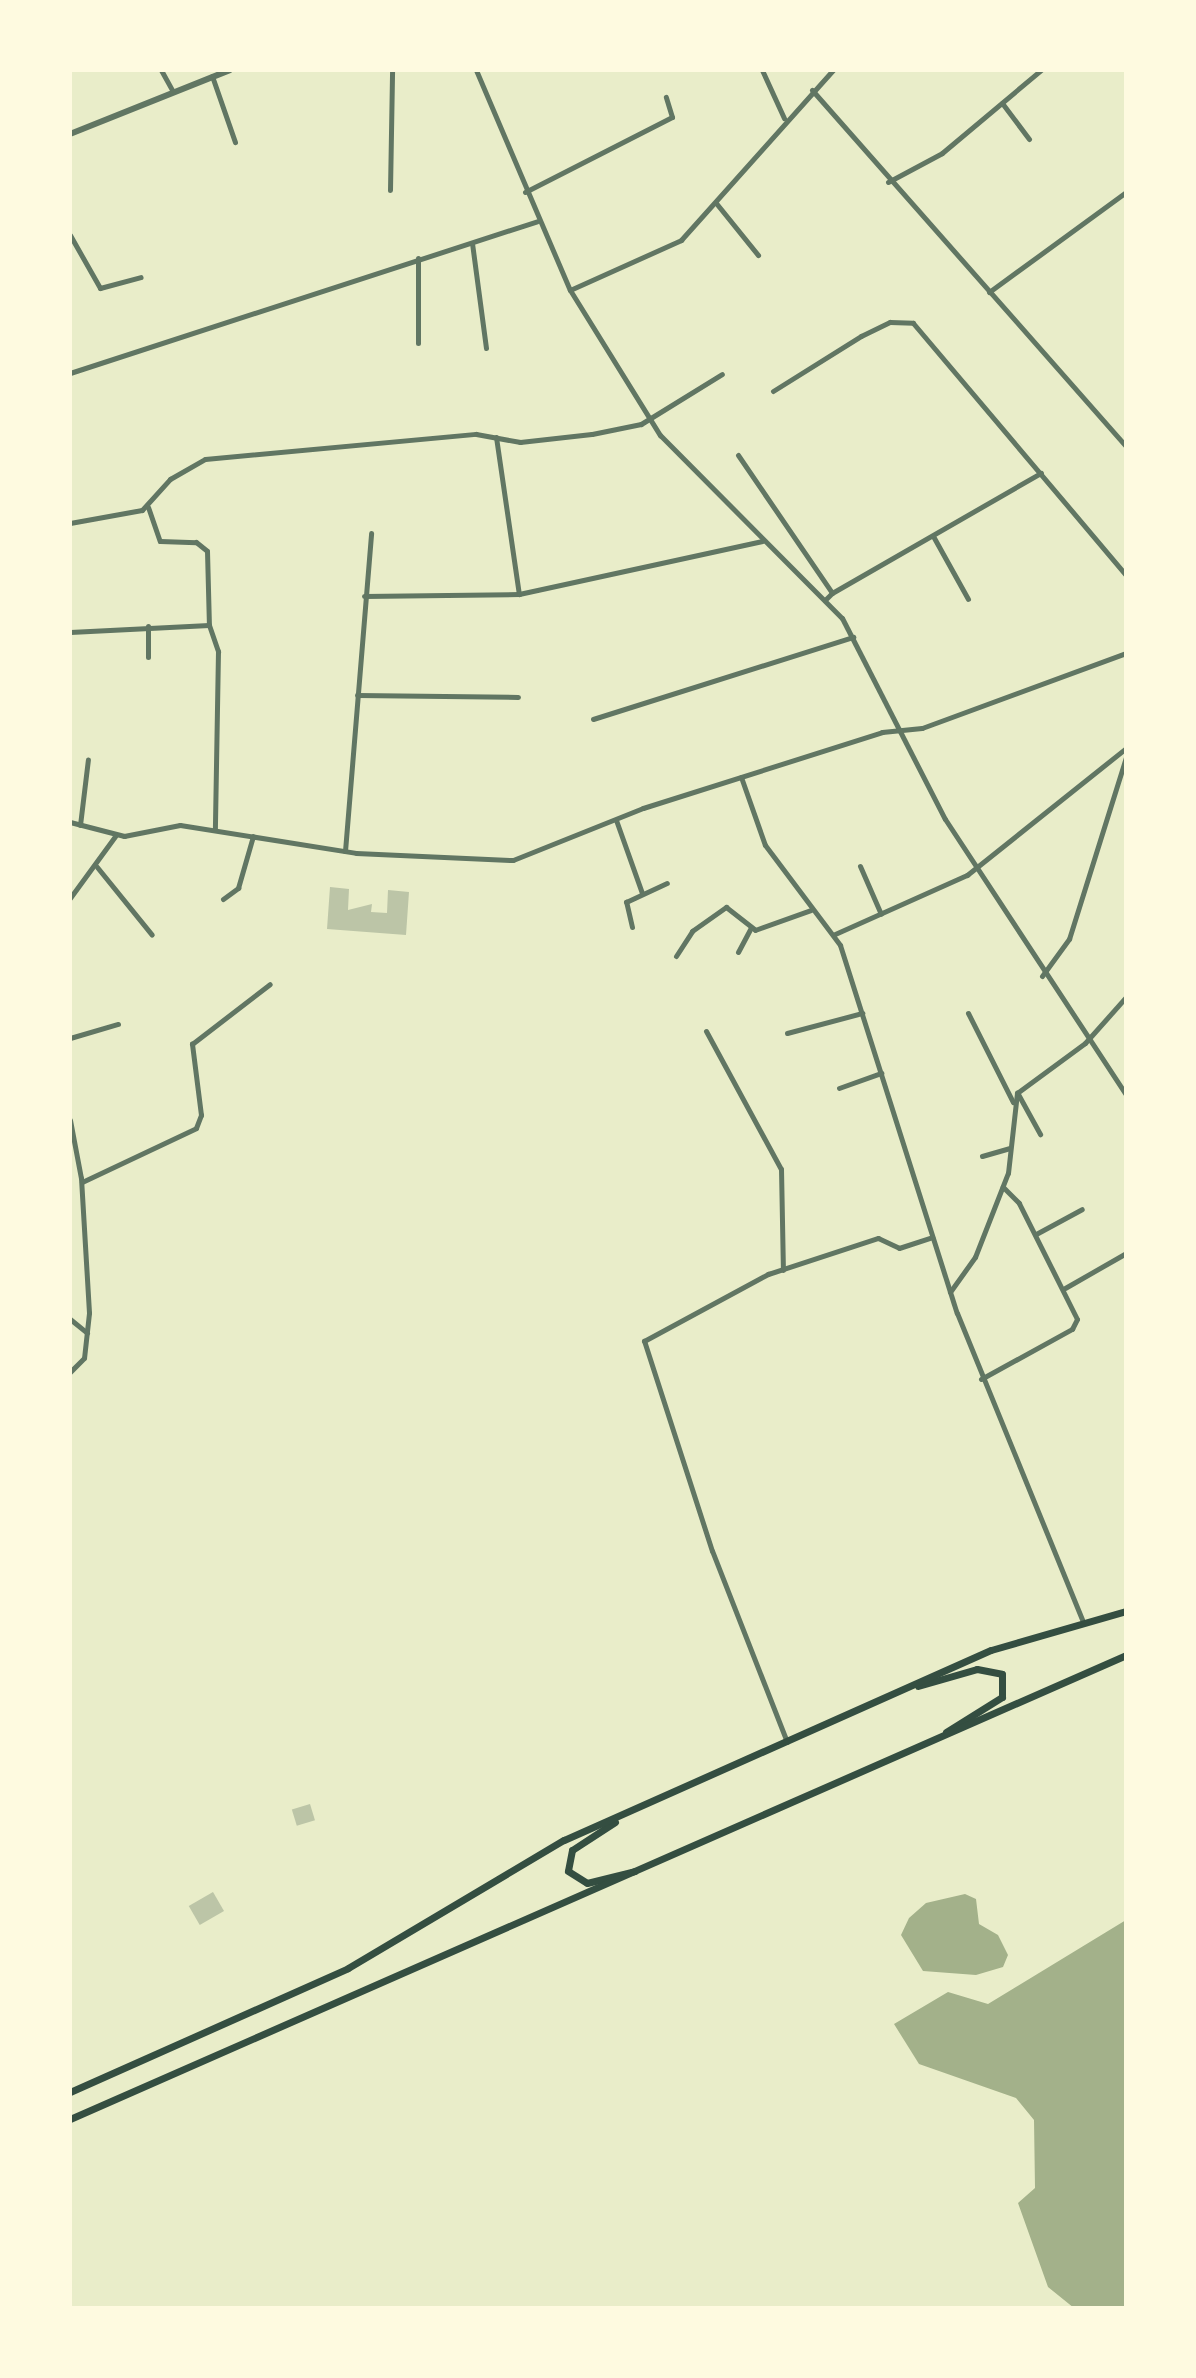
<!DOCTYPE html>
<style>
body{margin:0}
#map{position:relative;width:1196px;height:2378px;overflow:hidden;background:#e9edc9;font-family:"PT Sans",sans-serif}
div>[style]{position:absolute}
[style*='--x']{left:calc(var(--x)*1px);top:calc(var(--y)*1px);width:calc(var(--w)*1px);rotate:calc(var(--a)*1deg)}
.water>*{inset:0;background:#a3b18a}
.building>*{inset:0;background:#bcc5a7;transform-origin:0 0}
.minor>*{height:5px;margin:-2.5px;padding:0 2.5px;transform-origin:2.5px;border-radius:2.5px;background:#617663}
.tertiary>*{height:6px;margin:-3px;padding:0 3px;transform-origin:3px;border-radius:3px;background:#617663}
.primary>*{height:7px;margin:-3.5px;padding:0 3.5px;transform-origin:3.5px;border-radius:3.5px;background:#344e41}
span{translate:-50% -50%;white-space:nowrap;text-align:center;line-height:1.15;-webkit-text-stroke:6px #fefae0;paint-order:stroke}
.frame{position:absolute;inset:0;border:72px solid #fefae0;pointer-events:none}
</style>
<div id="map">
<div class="water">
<div style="clip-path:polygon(965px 1894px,976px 1899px,979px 1924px,998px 1935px,1008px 1955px,1003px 1967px,976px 1975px,923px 1971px,901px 1935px,909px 1918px,926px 1903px)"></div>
<div style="clip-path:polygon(1126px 1920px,1126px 2308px,1074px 2308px,1048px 2287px,1018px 2203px,1035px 2188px,1034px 2120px,1016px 2098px,919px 2064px,894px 2024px,948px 1992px,988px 2004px)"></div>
</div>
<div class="building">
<div style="clip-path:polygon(330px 887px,349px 889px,348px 910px,372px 904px,371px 912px,387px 913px,388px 890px,409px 892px,406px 935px,327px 929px)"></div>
<div style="left:310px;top:1804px;width:17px;height:19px;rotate:73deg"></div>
<div style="left:213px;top:1892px;width:22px;height:28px;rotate:60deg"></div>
</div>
<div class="minor">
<div style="--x:161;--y:70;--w:23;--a:61"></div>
<div style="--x:476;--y:70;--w:239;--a:66.9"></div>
<div style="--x:570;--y:290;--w:171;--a:58.2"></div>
<div style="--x:660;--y:435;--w:258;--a:45.2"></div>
<div style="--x:842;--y:618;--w:226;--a:62.9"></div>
<div style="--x:945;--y:819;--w:330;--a:56.7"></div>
<div style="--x:762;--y:70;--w:53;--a:65.4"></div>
<div style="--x:212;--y:76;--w:70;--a:70.8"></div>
<div style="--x:812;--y:90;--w:475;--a:48.6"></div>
<div style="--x:1002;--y:103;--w:45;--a:53.1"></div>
<div style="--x:888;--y:182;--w:61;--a:-28.2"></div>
<div style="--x:942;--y:153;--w:129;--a:-40"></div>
<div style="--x:390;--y:190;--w:120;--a:-89"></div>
<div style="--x:525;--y:192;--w:165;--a:-27"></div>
<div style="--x:672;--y:117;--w:21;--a:-107"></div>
<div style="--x:716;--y:203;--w:67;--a:51.1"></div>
<div style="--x:70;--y:235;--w:61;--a:60.5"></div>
<div style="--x:100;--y:288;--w:42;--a:-15"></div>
<div style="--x:472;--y:243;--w:106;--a:82.4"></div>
<div style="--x:418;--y:258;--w:85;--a:90"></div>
<div style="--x:570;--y:290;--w:122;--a:-24.2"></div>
<div style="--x:681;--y:240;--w:228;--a:-48.2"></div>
<div style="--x:989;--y:292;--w:170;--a:-36.1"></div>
<div style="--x:70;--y:373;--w:491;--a:-18"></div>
<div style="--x:773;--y:391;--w:104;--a:-32"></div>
<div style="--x:861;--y:336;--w:32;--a:-26"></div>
<div style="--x:890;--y:322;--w:23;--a:2"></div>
<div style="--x:913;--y:323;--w:330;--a:49.8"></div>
<div style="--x:496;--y:437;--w:159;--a:81.7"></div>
<div style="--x:738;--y:455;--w:167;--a:55.7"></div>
<div style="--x:832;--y:593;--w:10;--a:135"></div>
<div style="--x:148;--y:507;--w:36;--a:71"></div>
<div style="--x:160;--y:541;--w:36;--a:2"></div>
<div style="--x:196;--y:542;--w:14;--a:39"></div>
<div style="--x:207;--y:551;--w:74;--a:88.5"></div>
<div style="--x:209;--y:625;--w:28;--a:71"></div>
<div style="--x:218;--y:651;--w:178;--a:91"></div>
<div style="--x:70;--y:523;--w:73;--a:-10.2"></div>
<div style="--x:142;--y:510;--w:42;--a:-47.9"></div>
<div style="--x:170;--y:479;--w:40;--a:-29.7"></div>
<div style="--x:205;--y:459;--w:272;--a:-5.3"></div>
<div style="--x:476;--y:434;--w:45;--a:10.3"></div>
<div style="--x:520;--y:442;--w:72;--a:-6.3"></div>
<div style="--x:592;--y:434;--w:50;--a:-11.5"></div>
<div style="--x:641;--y:424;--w:95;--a:-31.7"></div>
<div style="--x:933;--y:536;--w:72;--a:60.9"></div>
<div style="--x:832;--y:593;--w:241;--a:-29.9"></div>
<div style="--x:364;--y:596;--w:155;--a:-0.7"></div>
<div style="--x:519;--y:594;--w:249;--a:-12.3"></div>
<div style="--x:148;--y:626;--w:31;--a:90"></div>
<div style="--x:70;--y:632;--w:139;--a:-2.9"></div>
<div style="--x:357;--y:695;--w:161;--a:0.7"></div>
<div style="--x:593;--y:719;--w:273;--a:-17.5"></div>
<div style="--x:741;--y:777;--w:72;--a:70.6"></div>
<div style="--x:765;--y:845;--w:125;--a:53.1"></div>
<div style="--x:840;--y:945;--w:386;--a:72.4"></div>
<div style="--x:957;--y:1313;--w:331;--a:67.8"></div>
<div style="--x:616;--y:820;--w:77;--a:70.4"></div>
<div style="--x:70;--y:822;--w:56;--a:14.5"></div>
<div style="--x:124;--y:836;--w:57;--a:-11.1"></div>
<div style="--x:180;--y:825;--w:178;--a:9"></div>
<div style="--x:356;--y:853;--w:157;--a:2.6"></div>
<div style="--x:513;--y:860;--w:140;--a:-21.8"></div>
<div style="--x:643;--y:808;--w:251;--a:-17.6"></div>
<div style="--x:882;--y:732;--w:40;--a:-5.7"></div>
<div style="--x:922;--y:728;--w:217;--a:-20.2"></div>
<div style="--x:80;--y:825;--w:66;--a:-83.1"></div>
<div style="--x:345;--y:851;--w:319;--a:-85.3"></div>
<div style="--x:860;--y:866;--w:52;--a:66.4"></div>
<div style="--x:97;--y:867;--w:87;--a:51"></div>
<div style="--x:70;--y:898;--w:78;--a:-53.9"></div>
<div style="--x:223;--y:899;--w:19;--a:-36"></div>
<div style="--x:238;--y:888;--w:54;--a:-73.9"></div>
<div style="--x:632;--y:927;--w:26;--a:-103"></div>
<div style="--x:626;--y:902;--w:45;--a:-24.9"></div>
<div style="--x:835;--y:934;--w:145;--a:-24.1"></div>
<div style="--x:967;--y:875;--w:203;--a:-38.6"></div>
<div style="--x:738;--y:952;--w:26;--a:-62"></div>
<div style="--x:676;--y:956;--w:30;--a:-57"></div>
<div style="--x:692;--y:931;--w:42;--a:-35.2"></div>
<div style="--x:726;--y:907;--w:37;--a:38"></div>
<div style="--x:755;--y:930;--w:59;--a:-19.7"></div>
<div style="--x:1042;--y:976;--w:46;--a:-53.9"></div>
<div style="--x:1069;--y:939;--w:191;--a:-72.6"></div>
<div style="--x:968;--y:1013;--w:100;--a:63.2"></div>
<div style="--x:706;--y:1031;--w:157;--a:61.5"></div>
<div style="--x:781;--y:1169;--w:101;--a:88.9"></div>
<div style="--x:787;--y:1033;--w:78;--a:-14.9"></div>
<div style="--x:70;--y:1038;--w:50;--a:-16.3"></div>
<div style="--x:839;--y:1088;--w:45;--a:-19.7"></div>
<div style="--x:1018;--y:1094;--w:46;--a:61.2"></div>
<div style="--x:70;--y:1120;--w:59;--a:79.3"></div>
<div style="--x:81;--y:1178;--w:135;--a:86.6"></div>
<div style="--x:89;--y:1313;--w:45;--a:96.3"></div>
<div style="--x:84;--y:1358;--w:20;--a:135"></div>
<div style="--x:982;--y:1156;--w:29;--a:-16"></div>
<div style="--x:82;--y:1182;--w:126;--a:-25.3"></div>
<div style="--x:196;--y:1128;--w:14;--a:-69"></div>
<div style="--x:201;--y:1115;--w:72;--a:-97.2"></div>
<div style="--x:192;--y:1044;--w:98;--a:-37.6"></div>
<div style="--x:1036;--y:1234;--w:52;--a:-28.5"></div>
<div style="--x:1065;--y:1288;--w:70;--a:-29.8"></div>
<div style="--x:950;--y:1292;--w:43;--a:-54.5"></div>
<div style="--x:975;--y:1257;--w:90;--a:-68.6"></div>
<div style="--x:1008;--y:1173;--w:81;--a:-83.6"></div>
<div style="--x:1017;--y:1093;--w:84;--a:-36.3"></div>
<div style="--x:1085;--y:1043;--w:62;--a:-48.3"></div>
<div style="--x:70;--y:1319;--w:22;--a:39"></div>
<div style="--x:981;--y:1379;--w:104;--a:-28.8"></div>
<div style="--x:1072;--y:1329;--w:11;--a:-63"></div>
<div style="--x:1077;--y:1319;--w:130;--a:-116.6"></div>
<div style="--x:1019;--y:1203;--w:23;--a:-135"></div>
<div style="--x:787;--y:1742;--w:205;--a:-111.4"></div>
<div style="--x:712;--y:1551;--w:221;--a:-107.9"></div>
<div style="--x:644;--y:1341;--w:141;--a:-28.4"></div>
<div style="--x:768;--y:1274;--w:116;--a:-18.1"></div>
<div style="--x:878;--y:1238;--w:23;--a:25"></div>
<div style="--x:899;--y:1248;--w:35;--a:-18"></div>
</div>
<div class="tertiary">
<div style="--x:70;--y:134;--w:172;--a:-21.8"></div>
</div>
<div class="primary">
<div style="--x:918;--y:1686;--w:61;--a:-16.1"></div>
<div style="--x:977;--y:1669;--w:25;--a:11"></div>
<div style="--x:1002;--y:1674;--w:23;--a:90"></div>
<div style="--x:1002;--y:1697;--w:66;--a:148"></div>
<div style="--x:615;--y:1822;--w:51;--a:146.9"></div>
<div style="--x:572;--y:1850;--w:21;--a:101"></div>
<div style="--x:568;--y:1871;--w:22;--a:32"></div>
<div style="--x:587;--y:1883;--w:49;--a:-14"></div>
<div style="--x:70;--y:2092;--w:304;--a:-24"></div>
<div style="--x:348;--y:1968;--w:251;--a:-30.7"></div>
<div style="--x:564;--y:1840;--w:467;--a:-24"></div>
<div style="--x:991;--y:1650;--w:141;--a:-16.1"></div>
<div style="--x:70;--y:2119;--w:1153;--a:-23.72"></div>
</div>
<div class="frame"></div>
</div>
